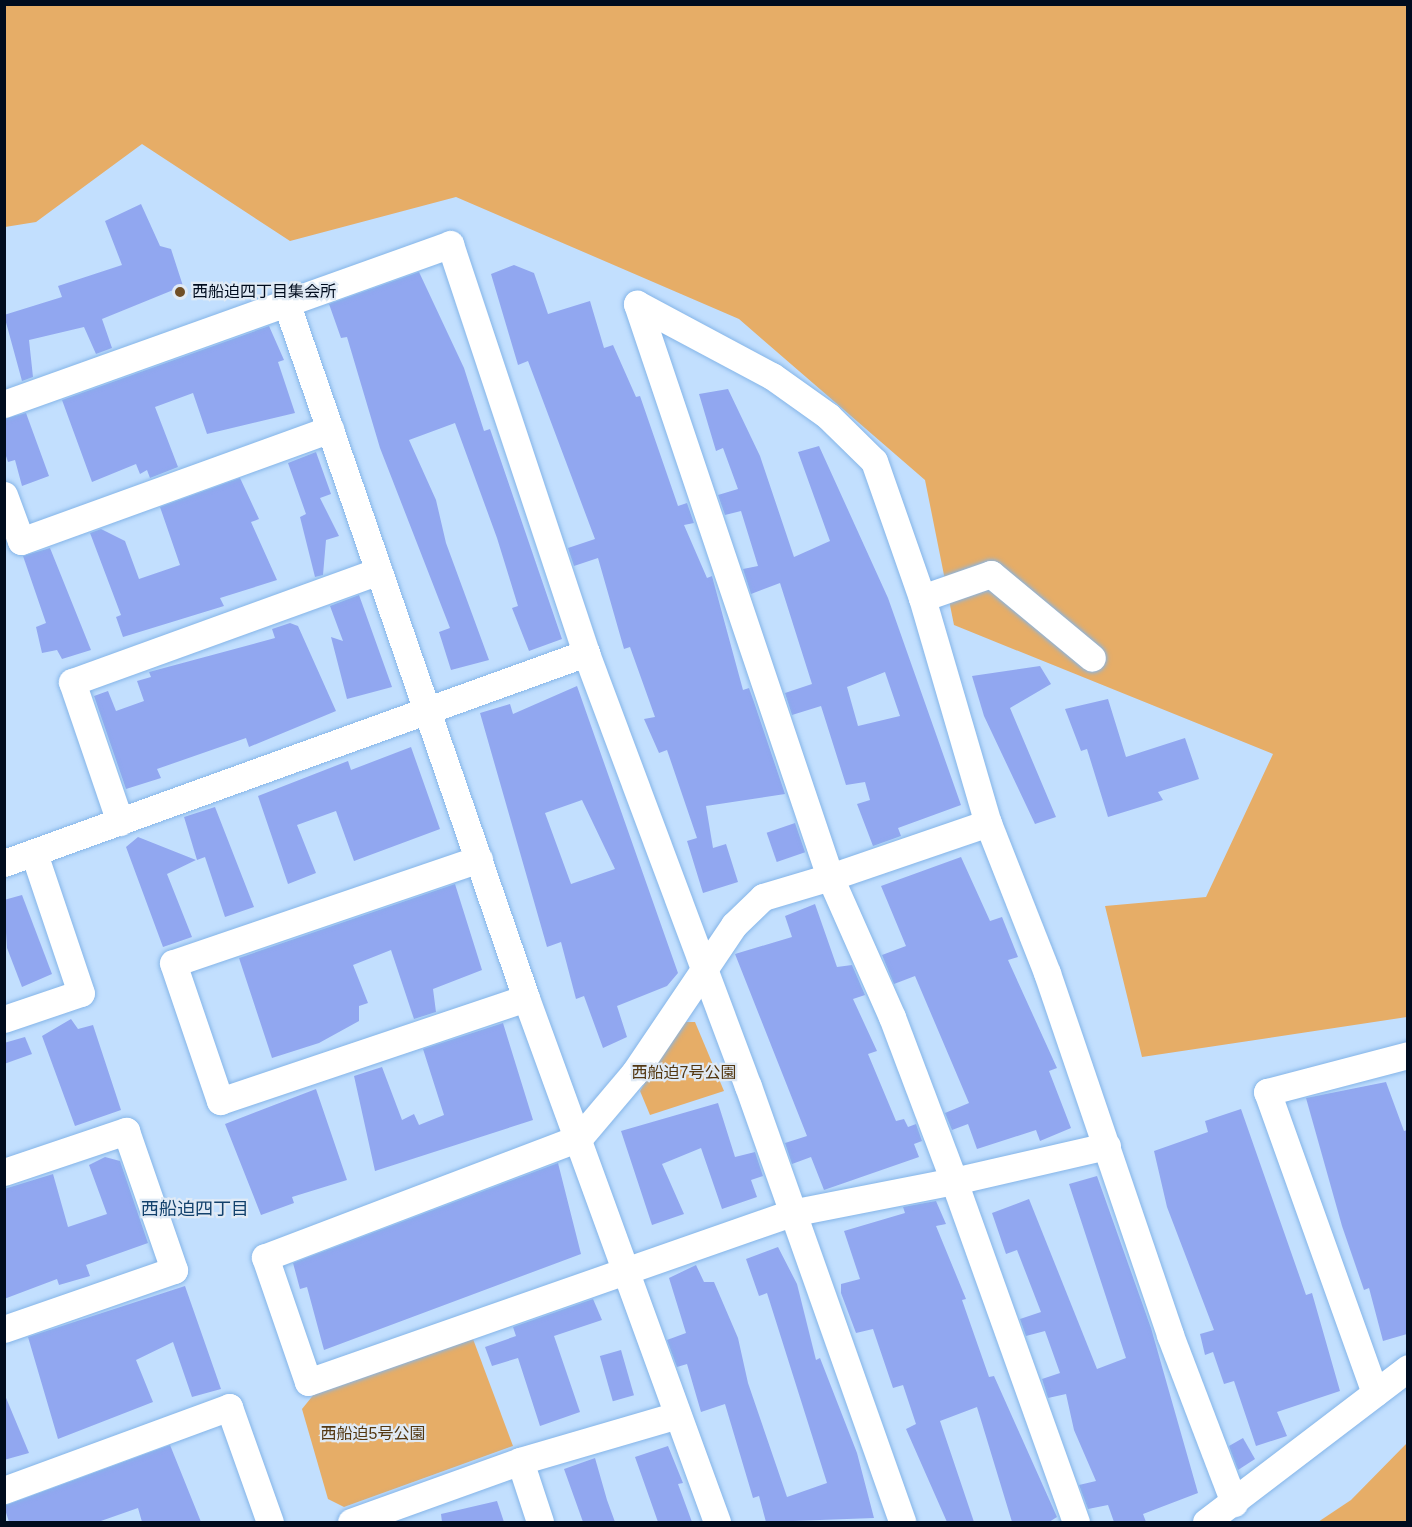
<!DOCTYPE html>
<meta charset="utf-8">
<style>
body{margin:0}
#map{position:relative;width:1412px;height:1527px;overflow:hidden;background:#c2dffe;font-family:Helvetica,"Noto Sans JP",sans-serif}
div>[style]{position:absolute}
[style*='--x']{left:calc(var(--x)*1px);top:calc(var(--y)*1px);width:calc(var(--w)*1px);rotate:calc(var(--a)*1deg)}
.green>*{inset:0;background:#e6ad67}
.building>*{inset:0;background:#91a7f0;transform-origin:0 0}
.roads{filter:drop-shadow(0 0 2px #85b5e8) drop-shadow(0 0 2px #85b5e8)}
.street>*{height:27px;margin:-13.5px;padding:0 13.5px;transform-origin:13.5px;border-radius:13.5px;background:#fff}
.dots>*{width:16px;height:16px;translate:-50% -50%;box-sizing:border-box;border:3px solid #e0eaf5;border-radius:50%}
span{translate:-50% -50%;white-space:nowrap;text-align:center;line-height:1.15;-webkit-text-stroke:4.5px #e0eaf5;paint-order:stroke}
.poi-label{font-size:16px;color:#000c1e}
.left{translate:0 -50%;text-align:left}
.park-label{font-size:16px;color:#533711}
.neighbourhood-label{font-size:18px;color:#12416c}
.frame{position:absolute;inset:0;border:6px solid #000c1e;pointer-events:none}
</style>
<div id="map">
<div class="green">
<div style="clip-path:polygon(4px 5px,1407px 5px,1407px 1017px,1142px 1057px,1105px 906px,1206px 897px,1273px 754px,954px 625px,925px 480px,739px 319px,456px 197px,290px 241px,142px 144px,36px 222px,5px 227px)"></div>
<div style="clip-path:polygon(681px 1022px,695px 1022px,724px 1091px,650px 1115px,640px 1091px)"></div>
<div style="clip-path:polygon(473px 1339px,513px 1446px,344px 1507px,328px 1499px,302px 1409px,315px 1393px)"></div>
<div style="clip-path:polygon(1407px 1443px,1407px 1522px,1318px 1522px,1351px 1500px)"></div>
</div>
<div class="building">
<div style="clip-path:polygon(141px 204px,160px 246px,171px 249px,183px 286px,102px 319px,112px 348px,96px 354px,84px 327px,29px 340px,33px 377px,22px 381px,4px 315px,62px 297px,58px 286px,122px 265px,105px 221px)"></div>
<div style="clip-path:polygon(514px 265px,534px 273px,548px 314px,590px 301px,604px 348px,613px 345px,636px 397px,640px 396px,678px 506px,687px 503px,694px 523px,684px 525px,707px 578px,712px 576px,743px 690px,749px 688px,754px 702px,785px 794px,706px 806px,713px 848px,726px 844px,738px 882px,703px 893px,687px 841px,697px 838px,667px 750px,659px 753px,644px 719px,655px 717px,630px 647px,624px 649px,598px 558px,574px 566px,568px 548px,595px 539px,528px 361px,518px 365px,491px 274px)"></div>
<div style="clip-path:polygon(419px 272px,464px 368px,484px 431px,490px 429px,562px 639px,529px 651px,512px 608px,518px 606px,497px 538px,455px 423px,409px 440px,436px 500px,446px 543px,489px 660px,451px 670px,439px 632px,450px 628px,380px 448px,347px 337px,341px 338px,329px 304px)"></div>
<div style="clip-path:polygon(269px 326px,284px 360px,278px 362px,295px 413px,207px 434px,193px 393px,155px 407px,178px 467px,150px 478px,147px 470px,140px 474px,136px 464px,92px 482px,62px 400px)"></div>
<div style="clip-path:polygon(evenodd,728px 389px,760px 456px,794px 557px,830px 541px,798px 452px,819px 446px,888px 598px,961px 805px,898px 828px,901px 836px,873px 846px,857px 804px,870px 800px,865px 782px,846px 785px,821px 706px,792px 715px,785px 693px,812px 684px,780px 583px,751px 594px,743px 569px,758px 566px,741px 511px,725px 515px,718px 495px,738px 489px,723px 448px,716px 451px,699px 394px,728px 389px,885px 672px,900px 716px,858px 726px,847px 687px,885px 672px)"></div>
<div style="clip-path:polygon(26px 413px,49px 476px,22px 486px,15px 460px,8px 462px,4px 450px,4px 419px)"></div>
<div style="clip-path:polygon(316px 452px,331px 494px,320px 498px,339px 536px,326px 540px,323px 575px,315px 577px,300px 517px,306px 514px,288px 463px)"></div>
<div style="clip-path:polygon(240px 478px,259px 519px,251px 522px,277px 580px,220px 598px,224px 606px,123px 637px,116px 617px,121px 615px,90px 533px,101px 529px,125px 541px,139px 579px,180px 565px,160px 507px)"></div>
<div style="clip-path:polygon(50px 548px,91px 650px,62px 659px,57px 650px,42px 653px,36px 627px,46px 623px,23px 556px)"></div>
<div style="clip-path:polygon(359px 595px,392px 687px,347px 699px,331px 637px,343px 641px,330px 606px)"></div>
<div style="clip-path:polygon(290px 623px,298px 626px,336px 711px,249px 747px,246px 738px,157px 769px,161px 778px,126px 789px,94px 696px,108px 691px,116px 711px,144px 701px,137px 681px,151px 677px,149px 672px,275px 638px,272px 629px)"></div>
<div style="clip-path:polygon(1040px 666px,1051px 684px,1010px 708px,1056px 817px,1035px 824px,984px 716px,972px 676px)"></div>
<div style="clip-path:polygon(evenodd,577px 686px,678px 973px,667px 986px,617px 1006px,627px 1037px,603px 1048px,584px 996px,576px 999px,561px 942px,547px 947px,480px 713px,510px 704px,513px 714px,577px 686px,582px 800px,615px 869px,571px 884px,545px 813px,582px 800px)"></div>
<div style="clip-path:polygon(1108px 699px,1126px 757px,1185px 738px,1199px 779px,1158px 792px,1163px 800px,1108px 817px,1087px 749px,1081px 751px,1065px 709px)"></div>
<div style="clip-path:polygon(411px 747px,440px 829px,354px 861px,336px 811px,297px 825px,316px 873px,288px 884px,258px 796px,348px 761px,351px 770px)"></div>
<div style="clip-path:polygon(215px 807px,254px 907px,225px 917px,205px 857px,197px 860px,184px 817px)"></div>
<div style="left:795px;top:823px;width:31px;height:30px;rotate:71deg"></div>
<div style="clip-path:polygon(138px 837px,196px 860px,167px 874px,192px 937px,163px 947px,126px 847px)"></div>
<div style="clip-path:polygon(961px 857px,990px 921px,1002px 917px,1018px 957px,1008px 960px,1057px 1068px,1049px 1071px,1071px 1128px,1040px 1141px,1036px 1130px,977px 1149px,968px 1124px,952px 1130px,945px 1113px,969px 1103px,915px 976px,894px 984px,882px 955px,906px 946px,881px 886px)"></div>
<div style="clip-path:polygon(455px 884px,482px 970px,433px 989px,436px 1012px,414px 1019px,391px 950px,353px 965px,368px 1003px,359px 1006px,359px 1021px,319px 1043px,272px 1058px,239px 958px)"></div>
<div style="clip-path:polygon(22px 895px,52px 974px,22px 987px,7px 948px,4px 900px)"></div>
<div style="clip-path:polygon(815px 904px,837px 967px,852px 965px,865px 995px,853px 999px,877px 1051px,868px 1054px,896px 1121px,904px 1119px,908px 1127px,916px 1124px,922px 1141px,914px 1144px,919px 1157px,824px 1190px,811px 1157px,792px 1164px,785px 1143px,807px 1136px,735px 954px,792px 937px,785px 916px)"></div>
<div style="clip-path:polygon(71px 1019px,78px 1029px,93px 1025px,121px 1110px,75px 1126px,42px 1036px)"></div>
<div style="clip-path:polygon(503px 1023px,533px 1120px,375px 1171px,354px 1076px,382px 1067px,402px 1120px,414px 1114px,419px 1125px,444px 1115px,423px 1049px)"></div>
<div style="clip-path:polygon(25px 1037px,32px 1054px,4px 1064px,4px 1043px)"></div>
<div style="clip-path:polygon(1386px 1082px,1404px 1131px,1407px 1130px,1407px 1334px,1383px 1341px,1369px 1288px,1364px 1290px,1342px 1226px,1306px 1098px)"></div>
<div style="clip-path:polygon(316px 1089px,347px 1180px,292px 1197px,294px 1203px,261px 1215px,225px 1124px)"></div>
<div style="clip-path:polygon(718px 1103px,735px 1157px,755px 1152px,763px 1176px,751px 1180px,757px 1197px,722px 1209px,701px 1148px,662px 1164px,684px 1214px,652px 1225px,621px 1131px)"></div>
<div style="clip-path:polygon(1241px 1109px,1306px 1295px,1312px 1293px,1340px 1391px,1277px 1412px,1287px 1436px,1256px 1446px,1234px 1381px,1224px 1384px,1213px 1352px,1205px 1355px,1200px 1334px,1214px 1330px,1167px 1207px,1154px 1151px,1208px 1132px,1205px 1121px)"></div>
<div style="clip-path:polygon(105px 1157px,120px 1161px,148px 1243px,86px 1265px,90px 1276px,59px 1285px,57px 1279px,4px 1299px,4px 1189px,53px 1174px,68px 1227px,107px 1214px,89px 1165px)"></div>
<div style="clip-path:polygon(558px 1163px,581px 1254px,324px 1350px,307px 1287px,300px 1289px,293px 1263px)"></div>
<div style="clip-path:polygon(1097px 1176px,1151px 1328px,1198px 1493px,1143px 1514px,1146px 1522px,1114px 1522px,1108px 1505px,1088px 1509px,1079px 1485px,1096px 1481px,1074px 1430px,1066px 1394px,1048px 1398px,1042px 1379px,1060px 1373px,1045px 1331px,1026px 1336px,1020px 1319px,1041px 1312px,1017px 1250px,1006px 1254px,992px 1213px,1029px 1199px,1097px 1369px,1126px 1358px,1069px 1184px)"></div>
<div style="clip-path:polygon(936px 1201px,946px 1224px,936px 1226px,966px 1299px,962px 1300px,989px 1377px,994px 1376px,1057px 1517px,1049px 1522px,1012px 1522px,977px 1407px,940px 1421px,974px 1522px,947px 1522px,906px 1429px,916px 1424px,903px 1385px,893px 1388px,873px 1329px,856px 1333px,841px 1293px,841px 1284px,860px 1279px,844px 1231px,905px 1213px,903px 1207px)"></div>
<div style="clip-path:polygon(778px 1247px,797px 1284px,816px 1360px,820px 1358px,857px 1453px,874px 1518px,766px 1522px,759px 1496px,753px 1498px,725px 1404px,701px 1412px,687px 1364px,677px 1367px,667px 1340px,686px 1333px,669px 1278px,696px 1265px,704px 1282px,714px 1282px,738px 1338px,748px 1383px,787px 1497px,827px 1483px,767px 1293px,759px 1296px,746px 1259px)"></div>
<div style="clip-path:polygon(185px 1286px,221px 1389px,192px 1397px,173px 1342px,136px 1360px,153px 1402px,58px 1439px,28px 1337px)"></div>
<div style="clip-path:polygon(593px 1299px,602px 1320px,554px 1336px,580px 1412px,540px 1426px,518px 1358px,492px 1366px,485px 1347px,516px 1336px,513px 1327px)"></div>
<div style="left:621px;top:1350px;width:47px;height:22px;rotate:74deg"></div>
<div style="clip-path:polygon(4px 1393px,29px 1453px,4px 1460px)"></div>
<div style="clip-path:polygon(1243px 1438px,1255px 1459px,1238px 1470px,1229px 1446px)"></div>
<div style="clip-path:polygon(170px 1445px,201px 1522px,142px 1522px,138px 1508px,98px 1522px,9px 1522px,4px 1506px)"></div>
<div style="clip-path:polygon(668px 1446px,683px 1483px,678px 1484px,692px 1522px,658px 1522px,635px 1457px)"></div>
<div style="clip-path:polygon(595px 1458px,607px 1500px,615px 1522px,583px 1522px,564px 1469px)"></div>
<div style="clip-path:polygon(497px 1501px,504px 1522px,442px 1522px,441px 1514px)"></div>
</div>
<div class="roads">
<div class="street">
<div style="--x:287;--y:305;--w:733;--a:70.97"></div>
<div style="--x:526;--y:998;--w:558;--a:69.97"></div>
<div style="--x:4;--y:404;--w:474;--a:-19.7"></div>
<div style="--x:450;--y:244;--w:431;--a:71.6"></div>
<div style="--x:586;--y:653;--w:462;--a:69.5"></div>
<div style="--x:748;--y:1086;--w:462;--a:70.5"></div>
<div style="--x:4;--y:495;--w:49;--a:69.7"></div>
<div style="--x:21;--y:541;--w:329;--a:-19.9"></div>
<div style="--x:922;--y:598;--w:73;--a:-19.2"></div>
<div style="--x:991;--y:574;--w:131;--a:39.7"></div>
<div style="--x:120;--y:822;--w:148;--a:-108.9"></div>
<div style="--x:72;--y:682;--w:326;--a:-19.9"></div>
<div style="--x:988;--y:823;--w:167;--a:161.1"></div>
<div style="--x:830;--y:877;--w:605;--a:-108.61"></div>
<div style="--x:637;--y:304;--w:153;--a:28.1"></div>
<div style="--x:772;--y:376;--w:69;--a:35.5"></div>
<div style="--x:828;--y:416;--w:64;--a:44.4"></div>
<div style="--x:874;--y:461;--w:145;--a:70.7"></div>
<div style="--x:922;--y:598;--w:234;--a:73.7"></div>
<div style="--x:988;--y:823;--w:161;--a:68.5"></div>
<div style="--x:1047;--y:973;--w:382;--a:71.2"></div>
<div style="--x:1170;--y:1335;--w:180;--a:69.1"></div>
<div style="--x:479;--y:859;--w:323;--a:161.2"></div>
<div style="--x:173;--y:963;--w:146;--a:71.2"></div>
<div style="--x:220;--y:1101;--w:323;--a:-18.6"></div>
<div style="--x:4;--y:863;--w:619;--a:-19.84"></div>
<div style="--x:4;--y:1019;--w:81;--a:-18.7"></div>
<div style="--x:81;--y:993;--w:148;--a:-108.6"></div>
<div style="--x:4;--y:1172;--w:129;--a:-18.6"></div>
<div style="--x:126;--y:1131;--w:147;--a:70.9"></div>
<div style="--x:174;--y:1270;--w:180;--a:160.9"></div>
<div style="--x:1375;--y:1393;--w:320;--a:-109.7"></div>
<div style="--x:1267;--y:1092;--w:146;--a:-14.7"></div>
<div style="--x:520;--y:1461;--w:64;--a:71.8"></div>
<div style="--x:4;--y:1490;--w:240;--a:-20.2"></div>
<div style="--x:229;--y:1407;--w:122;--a:70.4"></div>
<div style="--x:351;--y:1522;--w:180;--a:-19.8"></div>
<div style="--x:520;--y:1461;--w:164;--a:-16.3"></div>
<div style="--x:1076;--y:1522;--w:362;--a:-109.7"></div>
<div style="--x:954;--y:1181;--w:175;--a:-110.7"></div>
<div style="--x:892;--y:1017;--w:153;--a:-113.9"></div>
<div style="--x:830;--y:877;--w:70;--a:163.4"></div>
<div style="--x:763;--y:897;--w:40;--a:136"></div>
<div style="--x:734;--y:925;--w:179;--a:124"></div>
<div style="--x:634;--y:1073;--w:85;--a:130.2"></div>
<div style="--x:579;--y:1138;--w:336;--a:159.2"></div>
<div style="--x:265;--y:1257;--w:132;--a:71"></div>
<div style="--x:308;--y:1382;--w:512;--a:-19.28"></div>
<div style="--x:791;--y:1213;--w:166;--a:-11.1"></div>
<div style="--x:954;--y:1181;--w:157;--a:-12.9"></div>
<div style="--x:1206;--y:1522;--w:254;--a:-37.3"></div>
</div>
</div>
<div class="dots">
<div style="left:180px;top:292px;background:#704f26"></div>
</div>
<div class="poi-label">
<span class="left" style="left:192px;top:292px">西船迫四丁目集会所</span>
</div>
<div class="park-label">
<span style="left:684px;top:1073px">西船迫7号公園</span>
<span style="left:373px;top:1434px">西船迫5号公園</span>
</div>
<div class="neighbourhood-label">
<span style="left:195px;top:1209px">西船迫四丁目</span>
</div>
<div class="frame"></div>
</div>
